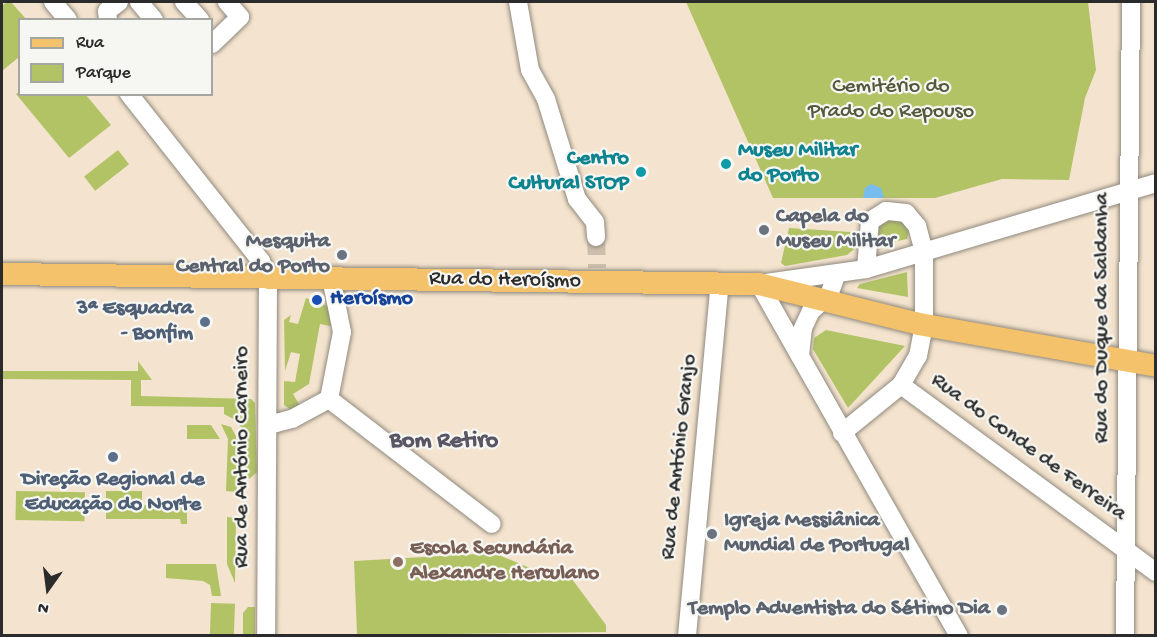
<!DOCTYPE html>
<meta charset="utf-8">
<style>
body{margin:0}
#map{position:relative;width:1157px;height:637px;overflow:hidden;background:#f4e4cf;font-family:"Gochi Hand",sans-serif}
div>[style]{position:absolute}
[style*='--x']{left:calc(var(--x)*1px);top:calc(var(--y)*1px);width:calc(var(--w)*1px);rotate:calc(var(--a)*1deg)}
.green>*{inset:0;background:#b2c366;transform-origin:0 0}
.water>*{inset:0;background:#78bdef}
.minor-tunnel>*{height:18px;margin-top:-9px;transform-origin:0;background:repeating-linear-gradient(90deg,#ccbfae 0 18px,transparent 0 27px)}
.roads{filter:drop-shadow(0 0 2px #90887d) drop-shadow(0 0 2px #90887d)}
.minor>*{height:18px;margin:-9px;padding:0 9px;transform-origin:9px;border-radius:9px;background:#fff}
.major>*{height:22px;margin:-11px;padding:0 11px;transform-origin:11px;border-radius:11px;background:#f3c26a}
.dots>*{width:16px;height:16px;translate:-50% -50%;box-sizing:border-box;border:3px solid #f6f6f2;border-radius:50%}
span{translate:-50% -50%;white-space:nowrap;text-align:center;line-height:1.15;-webkit-text-stroke:4.5px #f6f6f2;paint-order:stroke}
.park-label{font-size:22px;color:#54593d}
.culture-label{font-size:22px;color:#0d838f;font-weight:700}
.left{translate:0 -50%;text-align:left}
.right{translate:-100% -50%;text-align:right}
.worship-label{font-size:22px;color:#5b616d;font-weight:700}
.street-label{font-size:22px;color:#2b2b2b}
.transit-label{font-size:22px;color:#164399;font-weight:700}
.service-label{font-size:22px;color:#4e5e75;font-weight:700}
.education-label{font-size:22px;color:#785e54;font-weight:700}
.neighbourhood-label{font-size:24px;color:#5a5564;font-weight:700}
.frame{position:absolute;inset:0;border:3px solid #2b2b2b;pointer-events:none}
.legend{position:absolute;left:18px;top:18px;width:195px;height:78px;box-sizing:border-box;background:#f6f6f2;border:2px solid #a5a5a2;margin:0;padding:8px 10px;list-style:none;font-size:18px;color:#2b2b2b}
.legend li{display:flex;align-items:center;gap:12px;height:30px}
.legend b{width:30px;border:2px solid #a5a5a2}
.north{position:absolute;left:18px;top:559px;width:60px;height:60px;-webkit-text-stroke:4px #f6f6f2;paint-order:stroke;rotate:194deg;font-size:16px;font-weight:700;line-height:24px;text-align:center;color:#2b2b2b}
.north::after{content:'';display:block;margin:auto;width:21px;height:27px;background:#2b2b2b;clip-path:polygon(50% 0,100% 100%,50% 72%,0 100%)}
</style>
<div id="map">
<div class="green">
<div style="clip-path:polygon(7px 2px,11px 2px,26px 19px,20px 20px,19px 57px,2px 71px,2px 6px)"></div>
<div style="clip-path:polygon(686px 2px,1088px 2px,1096px 70px,1085px 98px,1069px 180px,1002px 179px,935px 198px,773px 198px)"></div>
<div style="clip-path:polygon(19px 92px,86px 95px,111px 125px,69px 158px,16px 94px)"></div>
<div style="left:118px;top:150px;width:18px;height:43px;rotate:52deg"></div>
<div style="clip-path:polygon(899px 219px,910px 226px,907px 239px,884px 244px,877px 241px,876px 220px)"></div>
<div style="clip-path:polygon(789px 228px,851px 232px,856px 234px,857px 247px,847px 255px,785px 266px,781px 263px)"></div>
<div style="clip-path:polygon(907px 272px,908px 297px,857px 288px,860px 284px)"></div>
<div style="clip-path:polygon(306px 298px,328px 306px,335px 327px,320px 324px,309px 384px,293px 394px,300px 406px,293px 411px,284px 405px,284px 381px,295px 382px,300px 354px,291px 352px,285px 371px,284px 320px,291px 315px,289px 322px,298px 324px)"></div>
<div style="clip-path:polygon(826px 330px,905px 346px,848px 408px,813px 349px,814px 338px)"></div>
<div style="clip-path:polygon(138px 361px,152px 380px,141px 380px,141px 396px,251px 399px,255px 403px,257px 472px,249px 479px,245px 473px,246px 435px,237px 421px,224px 414px,224px 407px,131px 406px,131px 380px,2px 379px,2px 371px,138px 371px)"></div>
<div style="clip-path:polygon(221px 424px,231px 427px,236px 436px,237px 492px,226px 491px,228px 439px)"></div>
<div style="clip-path:polygon(187px 425px,211px 425px,220px 439px,187px 439px)"></div>
<div style="left:16px;top:491px;width:69px;height:29px;rotate:1deg"></div>
<div style="clip-path:polygon(106px 491px,142px 491px,142px 505px,187px 505px,187px 524px,181px 524px,180px 519px,106px 519px)"></div>
<div style="clip-path:polygon(227px 517px,236px 518px,235px 583px,227px 564px)"></div>
<div style="clip-path:polygon(494px 553px,537px 571px,572px 579px,606px 625px,606px 632px,357px 635px,354px 561px)"></div>
<div style="clip-path:polygon(166px 564px,216px 564px,221px 596px,212px 596px,210px 585px,203px 581px,166px 578px)"></div>
<div style="left:211px;top:603px;width:24px;height:32px;rotate:2deg"></div>
<div style="clip-path:polygon(248px 607px,255px 607px,255px 635px,243px 635px,243px 613px)"></div>
</div>
<div class="water">
<div style="clip-path:polygon(871px 184px,881px 188px,884px 198px,863px 198px,865px 188px)"></div>
</div>
<div class="minor-tunnel">
<div style="--x:596;--y:237;--w:31;--a:88"></div>
</div>
<div class="roads">
<div class="minor">
<div style="--x:53;--y:2;--w:23;--a:50"></div>
<div style="--x:139;--y:2;--w:23;--a:50"></div>
<div style="--x:184;--y:2;--w:24;--a:48"></div>
<div style="--x:518;--y:2;--w:69;--a:80"></div>
<div style="--x:530;--y:70;--w:33;--a:61"></div>
<div style="--x:546;--y:99;--w:105;--a:72.8"></div>
<div style="--x:577;--y:199;--w:29;--a:52"></div>
<div style="--x:595;--y:222;--w:15;--a:86"></div>
<div style="--x:108;--y:20;--w:9;--a:-96"></div>
<div style="--x:107;--y:11;--w:15;--a:-37"></div>
<div style="--x:212;--y:44;--w:39;--a:-44"></div>
<div style="--x:240;--y:17;--w:20;--a:-131"></div>
<div style="--x:129;--y:94;--w:213;--a:51.7"></div>
<div style="--x:261;--y:261;--w:18;--a:68"></div>
<div style="--x:268;--y:278;--w:358;--a:90.3"></div>
<div style="--x:800;--y:356;--w:28;--a:-84"></div>
<div style="--x:803;--y:328;--w:19;--a:-65"></div>
<div style="--x:811;--y:311;--w:24;--a:-42"></div>
<div style="--x:829;--y:295;--w:20;--a:-70"></div>
<div style="--x:901;--y:385;--w:316;--a:36.3"></div>
<div style="--x:329;--y:399;--w:205;--a:37.5"></div>
<div style="--x:269;--y:425;--w:24;--a:-15"></div>
<div style="--x:292;--y:419;--w:42;--a:-28.4"></div>
<div style="--x:329;--y:399;--w:68;--a:-79"></div>
<div style="--x:342;--y:332;--w:55;--a:-101.5"></div>
<div style="--x:842;--y:433;--w:76;--a:-39.1"></div>
<div style="--x:901;--y:385;--w:34;--a:-60"></div>
<div style="--x:918;--y:356;--w:32;--a:-79"></div>
<div style="--x:924;--y:325;--w:73;--a:-90"></div>
<div style="--x:924;--y:252;--w:27;--a:-105"></div>
<div style="--x:917;--y:226;--w:17;--a:-130"></div>
<div style="--x:906;--y:213;--w:20;--a:-174"></div>
<div style="--x:886;--y:211;--w:19;--a:148"></div>
<div style="--x:870;--y:221;--w:48;--a:94.8"></div>
<div style="--x:687;--y:636;--w:355;--a:-84.7"></div>
<div style="--x:959;--y:636;--w:405;--a:-119.6"></div>
<div style="--x:759;--y:284;--w:108;--a:-8"></div>
<div style="--x:866;--y:269;--w:302;--a:-16.5"></div>
<div style="--x:1125;--y:636;--w:634;--a:-89.46"></div>
</div>
<div class="major">
<div style="--x:2;--y:274;--w:757;--a:0.76"></div>
<div style="--x:759;--y:284;--w:165;--a:14"></div>
<div style="--x:919;--y:324;--w:241;--a:10"></div>
</div>
</div>
<div class="dots">
<div style="left:726px;top:164px;background:#0f9aa8"></div>
<div style="left:641px;top:172px;background:#0f9aa8"></div>
<div style="left:764px;top:230px;background:#6b7280"></div>
<div style="left:342px;top:255px;background:#6b7280"></div>
<div style="left:317px;top:300px;background:#1a4fb4"></div>
<div style="left:205px;top:322px;background:#5c6f8a"></div>
<div style="left:113px;top:457px;background:#5c6f8a"></div>
<div style="left:712px;top:534px;background:#6b7280"></div>
<div style="left:398px;top:562px;background:#8d6e63"></div>
<div style="left:1002px;top:610px;background:#6b7280"></div>
</div>
<div class="park-label">
<span style="left:891px;top:100px">Cemitério do<br>Prado do Repouso</span>
</div>
<div class="culture-label">
<span class="left" style="left:738px;top:164px">Museu Militar<br>do Porto</span>
<span class="right" style="left:629px;top:172px">Centro<br>Cultural STOP</span>
</div>
<div class="worship-label">
<span class="left" style="left:776px;top:230px">Capela do<br>Museu Militar</span>
<span class="right" style="left:330px;top:255px">Mesquita<br>Central do Porto</span>
<span class="left" style="left:724px;top:534px">Igreja Messiânica<br>Mundial de Portugal</span>
<span class="right" style="left:990px;top:610px">Templo Adventista do Sétimo Dia</span>
</div>
<div class="street-label">
<span style="left:505px;top:281px;rotate:1deg">Rua do Heroísmo</span>
<span style="left:1103px;top:318px;rotate:-90deg">Rua do Duque da Saldanha</span>
<span style="left:1028px;top:448px;rotate:36deg">Rua do Conde de Ferreira</span>
<span style="left:243px;top:457px;rotate:-90deg">Rua de António Carneiro</span>
<span style="left:680px;top:457px;rotate:-84deg">Rua de António Granjo</span>
</div>
<div class="transit-label">
<span class="left" style="left:330px;top:300px">Heroísmo</span>
</div>
<div class="service-label">
<span class="right" style="left:193px;top:322px">3ª Esquadra<br>- Bonfim</span>
<span style="left:113px;top:493px">Direção Regional de<br>Educação do Norte</span>
</div>
<div class="education-label">
<span class="left" style="left:410px;top:562px">Escola Secundária<br>Alexandre Herculano</span>
</div>
<div class="neighbourhood-label">
<span style="left:444px;top:442px">Bom Retiro</span>
</div>
<div class="frame"></div>
<ul class="legend">
<li><b style="height:8px;background:#f3c26a"></b>Rua</li>
<li><b style="height:16px;background:#b2c366"></b>Parque</li>
</ul>
<div class="north">N</div>
</div>
